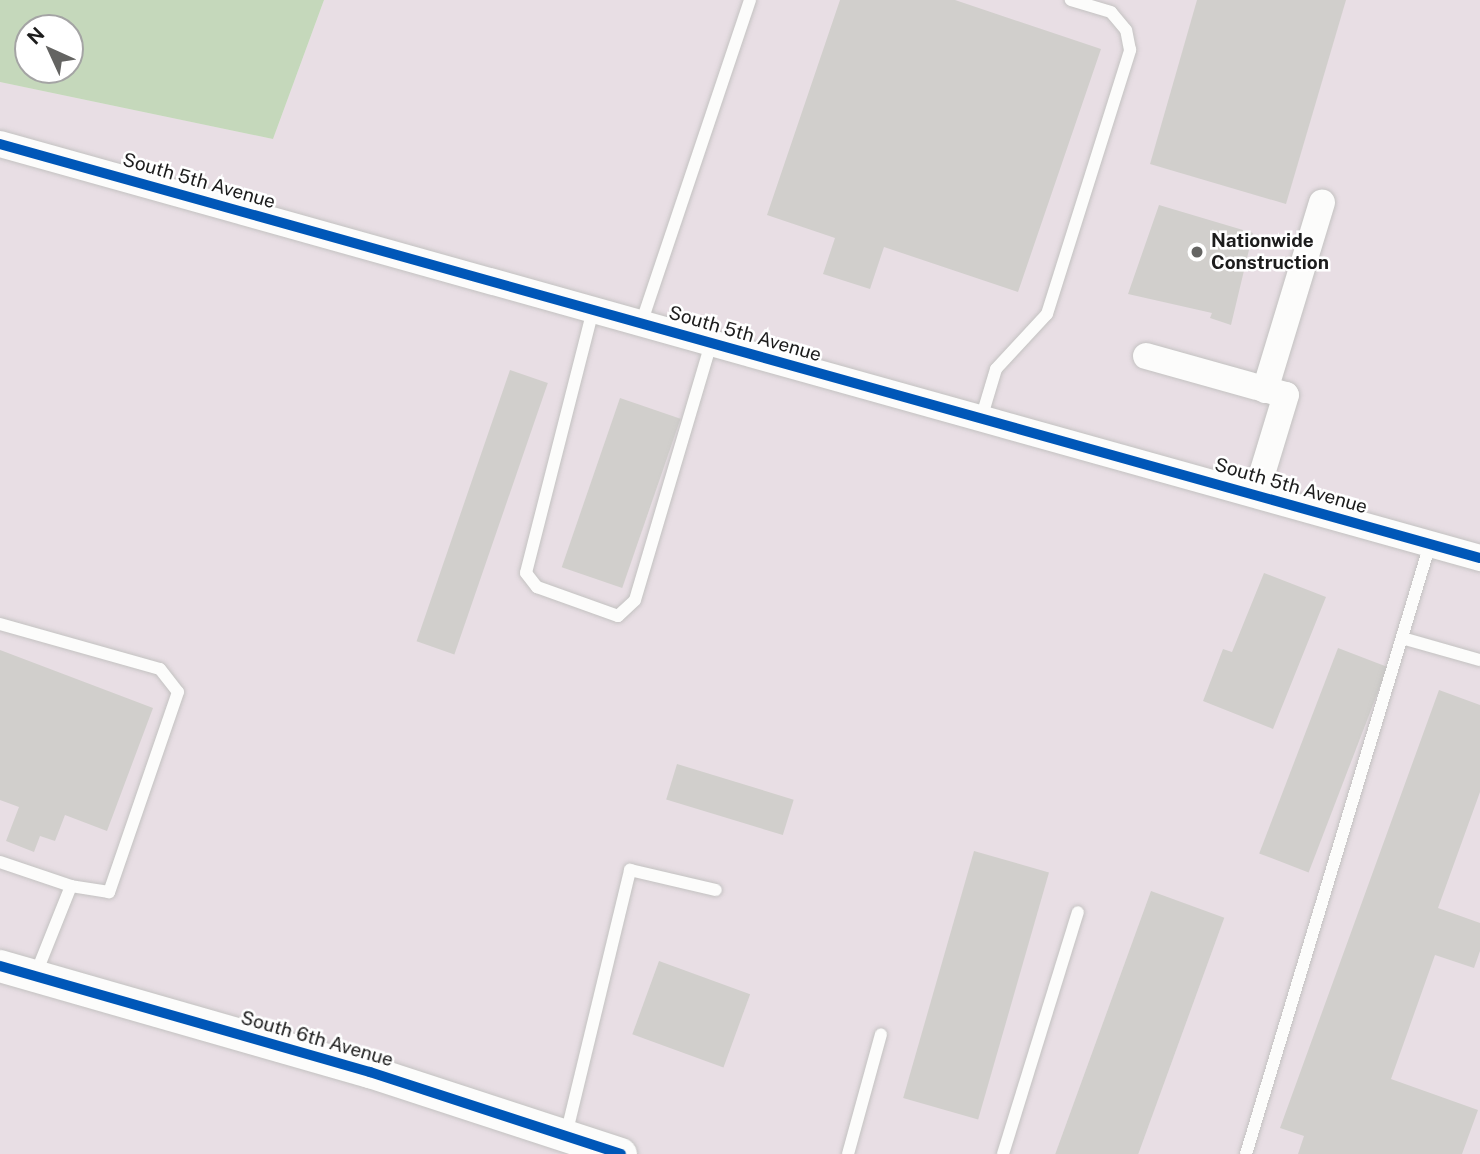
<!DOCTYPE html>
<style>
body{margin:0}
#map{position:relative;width:1480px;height:1154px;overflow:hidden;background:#eae9e5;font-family:"Public Sans",sans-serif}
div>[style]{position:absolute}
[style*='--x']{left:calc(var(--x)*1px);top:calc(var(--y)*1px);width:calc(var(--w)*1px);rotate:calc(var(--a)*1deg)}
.industrial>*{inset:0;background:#e8dee4}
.forest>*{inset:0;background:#c5d8bb}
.building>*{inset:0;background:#d1cfcc;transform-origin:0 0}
.roads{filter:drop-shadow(0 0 2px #c3c2c1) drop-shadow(0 0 2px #c3c2c1)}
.service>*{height:12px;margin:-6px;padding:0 6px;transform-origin:6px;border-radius:6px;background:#fcfcfb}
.minor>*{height:26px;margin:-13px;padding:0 13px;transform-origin:13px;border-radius:13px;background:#fcfcfb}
.tertiary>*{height:32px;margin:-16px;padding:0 16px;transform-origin:16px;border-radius:16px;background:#fcfcfb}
.cycleway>*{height:10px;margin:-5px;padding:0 5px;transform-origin:5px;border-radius:5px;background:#0057b8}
.dots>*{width:19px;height:19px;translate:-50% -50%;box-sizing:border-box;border:4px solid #fff;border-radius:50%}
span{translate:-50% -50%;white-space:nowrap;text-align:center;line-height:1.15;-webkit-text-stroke:5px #fff;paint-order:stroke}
.street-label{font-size:19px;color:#1c1c1c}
.poi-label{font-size:19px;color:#1c1c1c;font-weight:700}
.left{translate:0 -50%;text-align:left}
.north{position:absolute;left:14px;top:14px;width:70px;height:70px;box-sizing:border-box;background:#fff;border:2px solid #a4a4a4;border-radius:50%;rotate:315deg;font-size:19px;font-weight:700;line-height:28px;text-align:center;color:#1c1c1c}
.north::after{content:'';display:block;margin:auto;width:24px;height:32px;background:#646462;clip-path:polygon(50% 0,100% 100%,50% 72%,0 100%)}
</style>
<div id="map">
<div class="industrial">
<div style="clip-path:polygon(324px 0,1480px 0,1480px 1154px,0 1154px,0 82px,273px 139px)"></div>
</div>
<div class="forest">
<div style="clip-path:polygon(evenodd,0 0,324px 0,273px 139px,0 82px,0 0,28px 28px,70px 28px,70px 70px,28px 70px,28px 28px)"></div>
</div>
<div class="building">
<div style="clip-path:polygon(840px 0,955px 0,1101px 49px,1018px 292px,884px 247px,870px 289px,823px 274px,835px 238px,767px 215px)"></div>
<div style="clip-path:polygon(1197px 0,1346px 0,1286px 204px,1150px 164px)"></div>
<div style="clip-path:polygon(1159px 205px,1253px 233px,1231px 325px,1210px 318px,1212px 313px,1128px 294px)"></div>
<div style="left:510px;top:370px;width:40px;height:287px;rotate:19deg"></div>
<div style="left:620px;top:398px;width:64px;height:179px;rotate:19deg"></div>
<div style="clip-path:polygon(1264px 573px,1326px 597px,1273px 729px,1203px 701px,1223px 649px,1232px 652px)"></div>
<div style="left:1338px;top:648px;width:53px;height:220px;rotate:21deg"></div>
<div style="clip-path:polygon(0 650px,153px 708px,107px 831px,65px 815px,55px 841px,40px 836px,34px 852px,6px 841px,19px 807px,0 800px)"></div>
<div style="clip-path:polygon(1439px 690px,1480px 705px,1480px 792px,1438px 908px,1480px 923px,1480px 951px,1474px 968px,1435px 955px,1391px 1079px,1478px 1110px,1462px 1154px,1298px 1154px,1304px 1136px,1280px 1128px)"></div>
<div style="left:677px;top:764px;width:122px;height:37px;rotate:17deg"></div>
<div style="left:974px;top:851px;width:78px;height:257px;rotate:16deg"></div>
<div style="left:1151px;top:891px;width:78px;height:281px;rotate:20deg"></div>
<div style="left:659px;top:961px;width:97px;height:78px;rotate:20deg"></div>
</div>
<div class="roads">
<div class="service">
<div style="--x:593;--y:310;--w:271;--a:104.3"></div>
<div style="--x:526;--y:573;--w:18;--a:52"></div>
<div style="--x:537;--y:587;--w:86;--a:19.7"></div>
<div style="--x:618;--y:616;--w:23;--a:-43"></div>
<div style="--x:635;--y:600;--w:268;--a:-73.5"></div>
<div style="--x:641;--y:324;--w:342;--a:-71.4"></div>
<div style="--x:981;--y:419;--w:52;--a:-73.3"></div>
<div style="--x:996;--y:369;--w:75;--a:-47.2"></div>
<div style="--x:1047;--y:314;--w:277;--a:-72.5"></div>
<div style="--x:1130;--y:50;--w:20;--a:-101"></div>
<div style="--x:1126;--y:30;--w:23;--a:-130"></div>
<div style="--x:1111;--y:12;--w:42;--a:-163.3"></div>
<div style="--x:0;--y:624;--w:166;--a:15.7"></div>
<div style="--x:160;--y:669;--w:29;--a:52"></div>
<div style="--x:178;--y:692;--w:212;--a:109"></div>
<div style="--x:109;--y:892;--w:38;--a:-171"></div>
<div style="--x:71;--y:886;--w:97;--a:111.8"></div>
<div style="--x:1402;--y:638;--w:81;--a:15.8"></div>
<div style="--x:0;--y:862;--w:75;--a:18.7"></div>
<div style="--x:566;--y:1135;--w:273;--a:-76.4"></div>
<div style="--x:630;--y:870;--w:88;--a:13.1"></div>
<div style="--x:848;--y:1154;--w:124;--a:-74.6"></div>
<div style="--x:1003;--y:1154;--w:253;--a:-72.8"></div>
<div style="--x:1246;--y:1154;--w:637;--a:-73.21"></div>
</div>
<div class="minor">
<div style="--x:0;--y:144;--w:1537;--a:15.63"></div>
<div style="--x:1146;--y:356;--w:145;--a:15.6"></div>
<div style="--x:1286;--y:395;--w:103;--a:106.9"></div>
<div style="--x:1265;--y:390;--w:196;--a:-73.1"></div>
</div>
<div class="tertiary">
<div style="--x:0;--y:966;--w:385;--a:16"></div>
<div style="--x:370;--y:1072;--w:264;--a:18.1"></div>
</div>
</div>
<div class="cycleway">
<div style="--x:0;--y:144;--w:1537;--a:15.63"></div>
<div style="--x:0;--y:966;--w:385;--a:16"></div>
<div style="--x:370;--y:1072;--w:264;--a:18.1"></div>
</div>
<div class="dots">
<div style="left:1197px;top:252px;background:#646462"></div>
</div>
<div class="street-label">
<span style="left:199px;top:181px;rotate:16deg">South 5th Avenue</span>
<span style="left:745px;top:334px;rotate:16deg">South 5th Avenue</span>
<span style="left:1291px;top:486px;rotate:16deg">South 5th Avenue</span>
<span style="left:317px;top:1039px;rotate:16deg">South 6th Avenue</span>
</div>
<div class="poi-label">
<span class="left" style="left:1211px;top:252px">Nationwide<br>Construction</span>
</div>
<div class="north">N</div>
</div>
